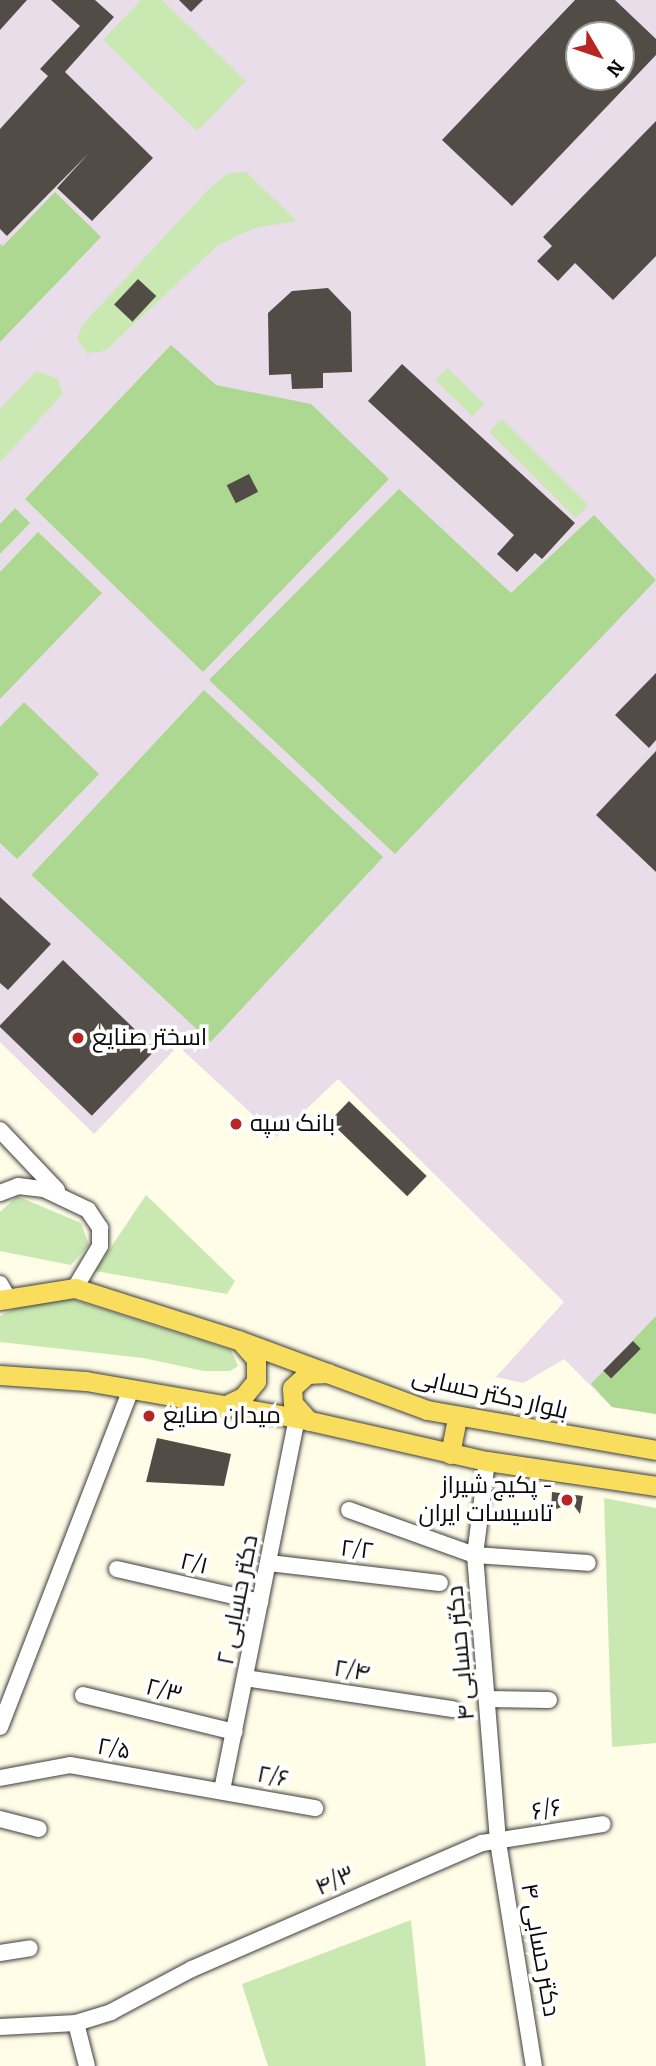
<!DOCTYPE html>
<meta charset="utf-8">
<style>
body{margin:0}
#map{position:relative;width:656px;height:2066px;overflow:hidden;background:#fffce7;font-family:Bitter,Cairo,serif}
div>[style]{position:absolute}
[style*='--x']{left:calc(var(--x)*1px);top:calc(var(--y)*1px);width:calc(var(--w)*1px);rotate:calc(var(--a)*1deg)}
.industrial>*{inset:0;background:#e9dde9}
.green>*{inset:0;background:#cae8b2;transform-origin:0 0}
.forest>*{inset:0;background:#add891;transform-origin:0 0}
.building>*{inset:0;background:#524c46;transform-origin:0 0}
.roads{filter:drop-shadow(0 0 2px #3d3d3d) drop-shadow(0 0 2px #3d3d3d)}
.minor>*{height:16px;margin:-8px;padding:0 8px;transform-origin:8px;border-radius:8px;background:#fff}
.major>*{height:19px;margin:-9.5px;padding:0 9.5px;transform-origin:9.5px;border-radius:9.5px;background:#f9dd5d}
.dots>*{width:19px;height:19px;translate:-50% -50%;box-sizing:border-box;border:4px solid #fff;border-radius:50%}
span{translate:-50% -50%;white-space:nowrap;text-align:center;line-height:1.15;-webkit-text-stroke:7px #fff;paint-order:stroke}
.poi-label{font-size:24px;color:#0a0a0a}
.left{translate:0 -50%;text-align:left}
.right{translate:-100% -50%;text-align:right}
.street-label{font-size:24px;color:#0a0a0a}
.north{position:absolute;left:565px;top:21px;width:70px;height:70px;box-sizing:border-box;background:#fff;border:2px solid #9d9d9d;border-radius:50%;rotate:129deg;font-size:19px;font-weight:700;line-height:28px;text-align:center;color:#0a0a0a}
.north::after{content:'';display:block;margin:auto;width:24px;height:32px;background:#b82624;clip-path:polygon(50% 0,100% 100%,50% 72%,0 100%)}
</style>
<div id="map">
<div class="industrial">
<div style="clip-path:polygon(evenodd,0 0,656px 0,656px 1414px,612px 1407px,564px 1359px,523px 1383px,496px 1377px,564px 1302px,338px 1079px,277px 1137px,178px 1046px,94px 1134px,0 1042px,0 0,579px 35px,621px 35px,621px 77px,579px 77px,579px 35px)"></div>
</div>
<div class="green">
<div style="clip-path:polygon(141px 0,162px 0,246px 81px,197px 131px,103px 40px)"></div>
<div style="clip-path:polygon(246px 172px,297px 221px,255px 228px,218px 245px,105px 351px,87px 353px,77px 339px,82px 325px,208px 190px,229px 173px)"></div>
<div style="left:447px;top:368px;width:52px;height:17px;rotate:44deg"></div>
<div style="clip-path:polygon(36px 371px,58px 379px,63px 394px,0 462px,0 409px)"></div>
<div style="left:502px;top:419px;width:122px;height:18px;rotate:45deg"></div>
<div style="clip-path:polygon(146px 1195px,235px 1281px,227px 1294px,95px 1271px)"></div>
<div style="clip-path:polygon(17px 1196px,81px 1223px,89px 1245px,71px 1265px,0 1251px,0 1212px)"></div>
<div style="clip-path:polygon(68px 1298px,231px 1350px,238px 1366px,230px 1371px,204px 1371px,143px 1358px,0 1342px,0 1316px,20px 1306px)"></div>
<div style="clip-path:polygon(604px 1498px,656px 1508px,656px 1743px,612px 1747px)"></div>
<div style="clip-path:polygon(411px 1920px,426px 2066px,268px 2066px,242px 1984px)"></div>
</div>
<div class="forest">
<div style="clip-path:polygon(55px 192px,101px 237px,0 342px,0 244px,3px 246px)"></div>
<div style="clip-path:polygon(171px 345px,216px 385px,311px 404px,389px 479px,203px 672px,25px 499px)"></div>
<div style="clip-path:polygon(399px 489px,511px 593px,594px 515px,656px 580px,395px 854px,209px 680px)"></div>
<div style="clip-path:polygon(15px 508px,30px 523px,0 554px,0 524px)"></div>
<div style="clip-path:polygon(38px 532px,102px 593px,0 699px,0 572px)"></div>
<div style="left:204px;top:690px;width:245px;height:253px;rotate:43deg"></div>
<div style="clip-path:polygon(24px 702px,99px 774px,17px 859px,0 843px,0 727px)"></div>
<div style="clip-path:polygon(656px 1316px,656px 1414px,612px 1407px,591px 1384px)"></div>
</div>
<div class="building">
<div style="clip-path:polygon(0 0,27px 0,0 30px)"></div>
<div style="clip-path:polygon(51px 0,95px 0,114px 17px,65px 72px,153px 158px,92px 221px,57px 188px,89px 153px,7px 236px,0 229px,0 129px,48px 76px,40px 69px,80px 26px)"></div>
<div style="clip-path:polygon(179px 0,203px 0,191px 12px)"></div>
<div style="clip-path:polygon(evenodd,575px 0,615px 0,656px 39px,656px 55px,512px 206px,442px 140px,575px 0,579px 35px,621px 35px,621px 77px,579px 77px,579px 35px)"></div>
<div style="clip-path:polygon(656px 121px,656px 256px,613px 300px,575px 263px,558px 281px,537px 261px,552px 246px,543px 237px)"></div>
<div style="left:138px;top:279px;width:25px;height:35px;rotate:43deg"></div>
<div style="clip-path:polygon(328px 288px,351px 312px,352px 372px,323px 373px,323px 388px,292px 389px,291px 374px,269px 375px,268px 313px,292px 291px)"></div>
<div style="clip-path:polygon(402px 364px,575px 523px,542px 559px,535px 553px,517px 572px,497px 554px,514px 535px,368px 401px)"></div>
<div style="left:249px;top:474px;width:20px;height:25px;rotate:63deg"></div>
<div style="clip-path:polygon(656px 673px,656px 740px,649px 748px,615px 715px)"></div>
<div style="clip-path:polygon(656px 751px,656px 872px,596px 815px)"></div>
<div style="clip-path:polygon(0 897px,51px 944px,8px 990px,0 983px)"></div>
<div style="left:63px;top:960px;width:129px;height:92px;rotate:44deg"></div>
<div style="left:349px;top:1101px;width:108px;height:28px;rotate:44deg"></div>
<div style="left:633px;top:1341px;width:11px;height:42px;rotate:45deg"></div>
<div style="clip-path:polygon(157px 1438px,231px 1454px,224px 1486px,146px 1482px)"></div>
<div style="clip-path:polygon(552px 1492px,583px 1496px,580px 1514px,572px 1503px,551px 1511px)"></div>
</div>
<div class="roads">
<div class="minor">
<div style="--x:0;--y:1130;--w:83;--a:46.5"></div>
<div style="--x:0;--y:1193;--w:19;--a:-21"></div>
<div style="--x:18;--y:1186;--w:26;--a:7"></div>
<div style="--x:44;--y:1189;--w:49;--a:25.5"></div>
<div style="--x:88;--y:1210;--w:22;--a:56"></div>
<div style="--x:100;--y:1228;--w:18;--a:90"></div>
<div style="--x:100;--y:1246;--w:49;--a:120.8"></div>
<div style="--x:0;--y:1284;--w:16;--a:60"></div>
<div style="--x:487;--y:1461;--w:95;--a:97.3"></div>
<div style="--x:475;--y:1555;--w:288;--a:85.4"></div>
<div style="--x:498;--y:1842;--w:227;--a:80.9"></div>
<div style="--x:349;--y:1510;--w:134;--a:19.7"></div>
<div style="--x:475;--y:1555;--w:113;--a:4"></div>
<div style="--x:269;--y:1563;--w:172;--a:6.7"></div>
<div style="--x:117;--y:1569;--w:147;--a:13"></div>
<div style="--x:245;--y:1678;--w:210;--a:8.5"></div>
<div style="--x:83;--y:1695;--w:156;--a:13.7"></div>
<div style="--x:488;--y:1699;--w:61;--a:0.9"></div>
<div style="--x:0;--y:1727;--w:362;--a:-68.8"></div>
<div style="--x:0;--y:1778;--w:71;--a:-10.5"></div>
<div style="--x:70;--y:1765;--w:249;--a:10"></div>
<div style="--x:222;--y:1790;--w:379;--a:-78.6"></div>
<div style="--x:0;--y:1819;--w:40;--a:14.4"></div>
<div style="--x:0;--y:1953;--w:30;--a:-9"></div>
<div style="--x:76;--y:2023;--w:44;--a:75.7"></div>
<div style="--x:0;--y:2027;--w:76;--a:-3"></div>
<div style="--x:76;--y:2023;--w:37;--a:-17"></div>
<div style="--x:111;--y:2012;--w:92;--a:-28"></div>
<div style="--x:192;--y:1969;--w:316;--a:-23.5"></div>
<div style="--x:482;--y:1843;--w:122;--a:-8.9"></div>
</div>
<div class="major">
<div style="--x:0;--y:1300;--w:76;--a:-9.1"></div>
<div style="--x:75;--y:1288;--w:171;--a:17.7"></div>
<div style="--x:238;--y:1340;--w:202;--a:20.3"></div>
<div style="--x:427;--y:1410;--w:232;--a:9.9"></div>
<div style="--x:0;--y:1375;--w:86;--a:4"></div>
<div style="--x:86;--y:1381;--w:214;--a:9.9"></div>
<div style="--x:297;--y:1418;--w:195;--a:12.8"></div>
<div style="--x:487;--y:1461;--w:171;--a:8.4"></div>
<div style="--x:220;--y:1408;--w:25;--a:-26"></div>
<div style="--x:243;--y:1397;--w:21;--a:-51"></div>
<div style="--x:256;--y:1381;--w:22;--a:-90"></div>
<div style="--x:256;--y:1359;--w:21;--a:-131"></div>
<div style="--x:309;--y:1421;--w:24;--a:-132"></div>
<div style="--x:293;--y:1403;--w:15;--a:-94"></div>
<div style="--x:292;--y:1388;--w:21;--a:-43"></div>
<div style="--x:307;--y:1374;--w:21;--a:-3"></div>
<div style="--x:450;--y:1454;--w:38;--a:-79"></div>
</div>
</div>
<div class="dots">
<div style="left:78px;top:1038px;background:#b82624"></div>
<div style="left:236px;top:1124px;background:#b82624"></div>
<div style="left:149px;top:1416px;background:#b82624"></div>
<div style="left:567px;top:1500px;background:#b82624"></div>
</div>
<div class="poi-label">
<span class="left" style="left:92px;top:1038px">اسختر صنایع</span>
<span class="left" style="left:250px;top:1124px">بانک سپه</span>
<span class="left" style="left:163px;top:1416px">میدان صنایع</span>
<span class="right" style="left:553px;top:1500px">پکیج شیراز -<br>تاسیسات ایران</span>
</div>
<div class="street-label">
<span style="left:490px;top:1394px;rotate:13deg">بلوار دکتر حسابی</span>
<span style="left:357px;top:1550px;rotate:7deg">۲/۲</span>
<span style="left:194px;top:1564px;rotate:13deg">۲/۱</span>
<span style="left:238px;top:1600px;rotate:-79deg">دکتر حسابی ۲</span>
<span style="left:461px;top:1653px;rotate:-95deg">دکتر حسابی ۴</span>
<span style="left:352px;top:1671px;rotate:9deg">۲/۴</span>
<span style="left:164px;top:1691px;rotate:14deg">۲/۳</span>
<span style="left:114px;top:1749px;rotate:10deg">۲/۵</span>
<span style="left:273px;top:1777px;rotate:11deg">۲/۶</span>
<span style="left:547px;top:1810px;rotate:-10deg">۶/۶</span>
<span style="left:335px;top:1881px;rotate:-24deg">۴/۳</span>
<span style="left:540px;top:1950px;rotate:80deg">۴ دکتر حسابی</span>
</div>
<div class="north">N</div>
</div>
